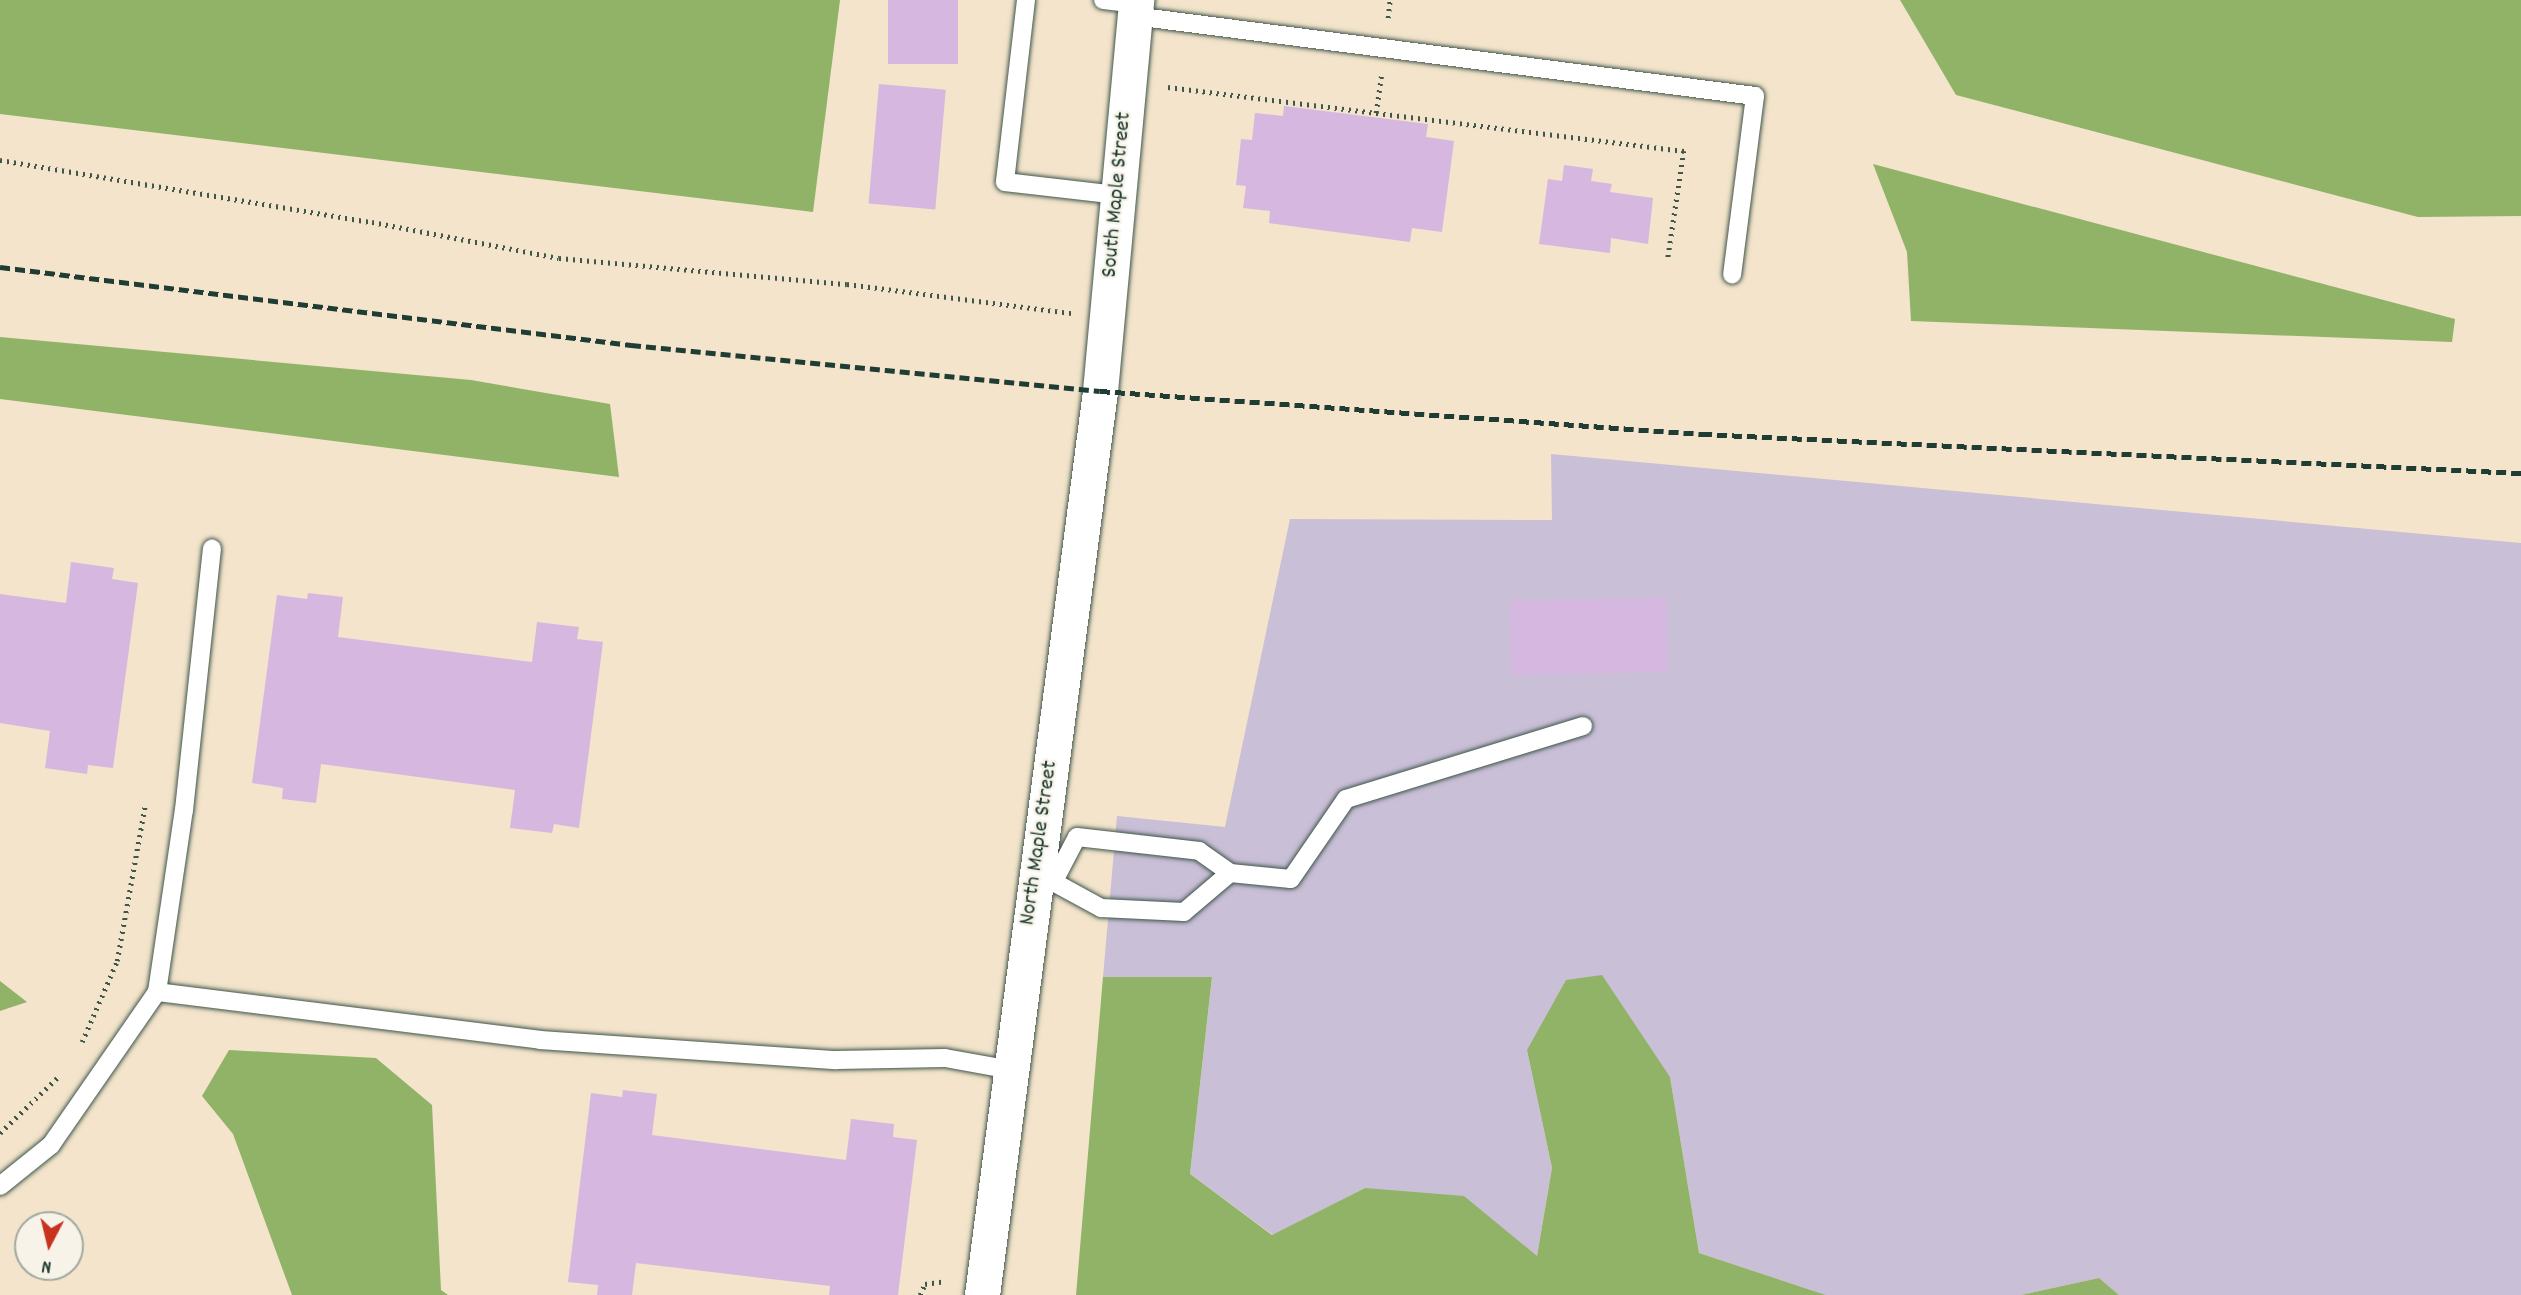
<!DOCTYPE html>
<style>
body{margin:0}
#map{position:relative;width:2521px;height:1295px;overflow:hidden;background:#f3e4cb;font-family:Dekko,sans-serif}
div>[style]{position:absolute}
[style*='--x']{left:calc(var(--x)*1px);top:calc(var(--y)*1px);width:calc(var(--w)*1px);rotate:calc(var(--a)*1deg)}
.industrial>*{inset:0;background:#c9bfd7}
.forest>*{inset:0;background:#91b368}
.building>*{inset:0;background:#d6b7e0;transform-origin:0 0}
.path>*{height:4.5px;margin-top:-2.25px;transform-origin:0;background:repeating-linear-gradient(90deg,#3f564b 0 2px,transparent 0 7px)}
.roads{filter:drop-shadow(0 0 2px #3f564b) drop-shadow(0 0 2px #3f564b)}
.lane>*{height:18px;margin:-9px;padding:0 9px;transform-origin:9px;border-radius:9px;background:#fff}
.street>*{height:35px;margin:-17.5px;padding:0 17.5px;transform-origin:17.5px;border-radius:17.5px;background:#fff}
.rail>*{height:5px;margin-top:-2.5px;transform-origin:0;background:repeating-linear-gradient(90deg,#1f3d34 0 10px,transparent 0 15px)}
span{translate:-50% -50%;white-space:nowrap;text-align:center;line-height:1.15;-webkit-text-stroke:5px #f7f3e8;paint-order:stroke}
.street-label{font-size:23px;color:#1f3d34}
.north{position:absolute;left:14px;top:1211px;width:70px;height:70px;box-sizing:border-box;background:#f7f3e8;border:2px solid #a1aaa0;border-radius:50%;rotate:187deg;font-size:19px;font-weight:700;line-height:28px;text-align:center;color:#1f3d34}
.north::after{content:'';display:block;margin:auto;width:24px;height:32px;background:#c8321e;clip-path:polygon(50% 0,100% 100%,50% 72%,0 100%)}
</style>
<div id="map">
<div class="industrial">
<div style="clip-path:polygon(1551px 454px,2521px 543px,2521px 1295px,2119px 1295px,2099px 1278px,2021px 1295px,1826px 1295px,1699px 1253px,1670px 1077px,1527px 1050px,1552px 1168px,1537px 1256px,1365px 1188px,1273px 1235px,1190px 1174px,1212px 978px,1103px 977px,1117px 816px,1225px 827px,1290px 519px,1552px 520px)"></div>
</div>
<div class="forest">
<div style="clip-path:polygon(0 0,840px 0,813px 212px,0 114px)"></div>
<div style="clip-path:polygon(1900px 0,2521px 0,2521px 216px,2418px 217px,1956px 95px)"></div>
<div style="clip-path:polygon(1873px 164px,2455px 319px,2452px 342px,1911px 321px,1907px 252px)"></div>
<div style="clip-path:polygon(0 337px,471px 380px,610px 404px,619px 477px,0 399px)"></div>
<div style="clip-path:polygon(1602px 975px,1670px 1077px,1699px 1253px,1826px 1295px,1076px 1295px,1103px 977px,1212px 977px,1190px 1174px,1272px 1235px,1365px 1188px,1464px 1196px,1537px 1256px,1552px 1168px,1527px 1050px,1566px 980px)"></div>
<div style="clip-path:polygon(0 981px,27px 1002px,0 1011px)"></div>
<div style="clip-path:polygon(229px 1050px,376px 1058px,432px 1105px,441px 1290px,448px 1295px,292px 1295px,233px 1134px,202px 1096px)"></div>
<div style="clip-path:polygon(2099px 1278px,2119px 1295px,2021px 1295px)"></div>
</div>
<div class="building">
<div style="left:888px;top:0;width:70px;height:64px"></div>
<div style="left:879px;top:84px;width:67px;height:120px;rotate:5deg"></div>
<div style="clip-path:polygon(1284px 106px,1428px 124px,1426px 137px,1454px 141px,1442px 232px,1412px 228px,1410px 242px,1269px 223px,1270px 211px,1243px 208px,1246px 186px,1236px 185px,1241px 139px,1252px 140px,1255px 113px,1283px 116px)"></div>
<div style="clip-path:polygon(1564px 165px,1593px 169px,1591px 181px,1612px 184px,1610px 192px,1653px 198px,1648px 244px,1611px 238px,1610px 253px,1539px 244px,1548px 179px,1562px 181px)"></div>
<div style="clip-path:polygon(71px 562px,114px 568px,112px 579px,138px 583px,113px 768px,88px 765px,87px 774px,45px 768px,50px 731px,0 723px,0 594px,66px 603px)"></div>
<div style="clip-path:polygon(308px 593px,343px 597px,338px 637px,532px 662px,537px 622px,579px 627px,577px 639px,603px 642px,579px 828px,554px 824px,552px 833px,510px 828px,515px 790px,321px 764px,316px 803px,282px 799px,283px 788px,252px 783px,277px 595px,307px 599px)"></div>
<div style="left:1666px;top:598px;width:74px;height:156px;rotate:89deg"></div>
<div style="clip-path:polygon(623px 1090px,657px 1094px,652px 1135px,846px 1160px,851px 1119px,894px 1124px,893px 1137px,917px 1140px,898px 1295px,829px 1295px,830px 1286px,636px 1263px,632px 1295px,597px 1295px,598px 1285px,568px 1282px,591px 1093px,622px 1097px)"></div>
</div>
<div class="path">
<div style="--x:1388;--y:18;--w:18;--a:-84"></div>
<div style="--x:1168;--y:87;--w:520;--a:7.07"></div>
<div style="--x:1684;--y:151;--w:108;--a:98.5"></div>
<div style="--x:1376;--y:113;--w:37;--a:-82"></div>
<div style="--x:0;--y:160;--w:377;--a:9.5"></div>
<div style="--x:372;--y:222;--w:190;--a:10.9"></div>
<div style="--x:559;--y:258;--w:289;--a:5.2"></div>
<div style="--x:847;--y:284;--w:226;--a:7.4"></div>
<div style="--x:82;--y:1042;--w:88;--a:-66.6"></div>
<div style="--x:117;--y:961;--w:158;--a:-79.8"></div>
<div style="--x:0;--y:1133;--w:83;--a:-44"></div>
<div style="--x:920;--y:1295;--w:12;--a:-66"></div>
<div style="--x:925;--y:1284;--w:21;--a:-8"></div>
</div>
<div class="roads">
<div class="lane">
<div style="--x:1026;--y:0;--w:183;--a:96.6"></div>
<div style="--x:1005;--y:182;--w:114;--a:6.6"></div>
<div style="--x:1103;--y:0;--w:33;--a:7"></div>
<div style="--x:1134;--y:16;--w:626;--a:7.34"></div>
<div style="--x:1755;--y:96;--w:180;--a:97.3"></div>
<div style="--x:1046;--y:878;--w:63;--a:28.6"></div>
<div style="--x:1101;--y:908;--w:83;--a:2.8"></div>
<div style="--x:1184;--y:912;--w:60;--a:-40.3"></div>
<div style="--x:1055;--y:879;--w:47;--a:-62.4"></div>
<div style="--x:1077;--y:837;--w:123;--a:6.5"></div>
<div style="--x:1199;--y:851;--w:38;--a:35"></div>
<div style="--x:1230;--y:873;--w:61;--a:5.6"></div>
<div style="--x:1291;--y:879;--w:97;--a:-55.5"></div>
<div style="--x:1346;--y:799;--w:248;--a:-17.1"></div>
<div style="--x:157;--y:992;--w:386;--a:7.1"></div>
<div style="--x:540;--y:1040;--w:297;--a:3.9"></div>
<div style="--x:836;--y:1060;--w:109;--a:-1.1"></div>
<div style="--x:945;--y:1058;--w:67;--a:10.3"></div>
<div style="--x:0;--y:1186;--w:65;--a:-38.8"></div>
<div style="--x:51;--y:1145;--w:186;--a:-55.3"></div>
<div style="--x:157;--y:992;--w:184;--a:-81.6"></div>
<div style="--x:184;--y:810;--w:263;--a:-83.9"></div>
</div>
<div class="street">
<div style="--x:982;--y:1295;--w:912;--a:-82.56"></div>
<div style="--x:1100;--y:391;--w:393;--a:-84.7"></div>
</div>
</div>
<div class="rail">
<div style="--x:0;--y:267;--w:636;--a:7.05"></div>
<div style="--x:631;--y:345;--w:471;--a:5.6"></div>
<div style="--x:1100;--y:391;--w:604;--a:4.09"></div>
<div style="--x:1702;--y:434;--w:820;--a:2.73"></div>
</div>
<div class="street-label">
<span style="left:1118px;top:195px;rotate:-85deg">South Maple Street</span>
<span style="left:1040px;top:843px;rotate:-82deg">North Maple Street</span>
</div>
<div class="north">N</div>
</div>
